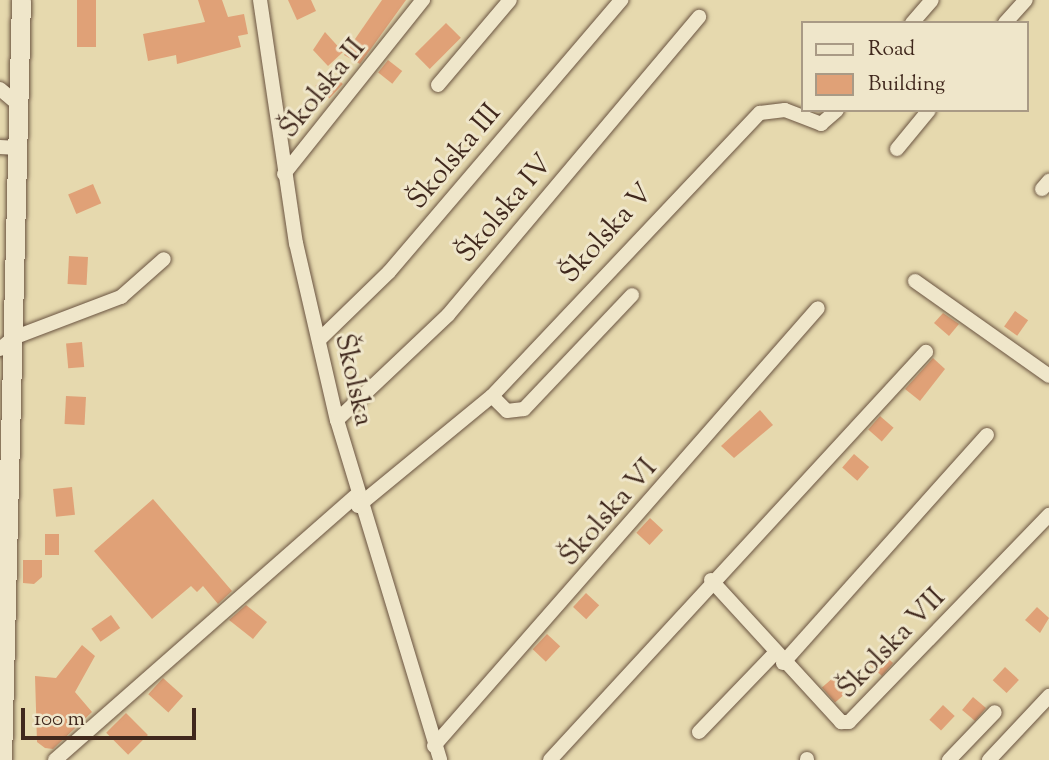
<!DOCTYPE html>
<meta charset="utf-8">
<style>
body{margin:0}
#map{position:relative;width:1049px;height:760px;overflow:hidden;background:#e6d9ae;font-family:"Sorts Mill Goudy",serif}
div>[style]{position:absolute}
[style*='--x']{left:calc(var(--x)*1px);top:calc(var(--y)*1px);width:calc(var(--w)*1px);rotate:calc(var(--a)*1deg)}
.building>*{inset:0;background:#e0a177;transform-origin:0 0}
.roads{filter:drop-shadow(0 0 2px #6a5441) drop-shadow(0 0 2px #6a5441)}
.street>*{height:14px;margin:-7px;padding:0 7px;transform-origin:7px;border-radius:7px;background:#efe6ca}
.secondary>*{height:19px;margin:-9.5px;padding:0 9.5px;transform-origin:9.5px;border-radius:9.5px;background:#efe6ca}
span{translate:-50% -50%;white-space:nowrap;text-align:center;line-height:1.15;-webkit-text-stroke:6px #efe6ca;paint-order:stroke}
.street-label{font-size:28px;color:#40281d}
.legend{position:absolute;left:801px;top:21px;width:228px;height:91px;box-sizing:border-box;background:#efe6ca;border:2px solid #a99a85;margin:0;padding:9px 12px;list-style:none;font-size:21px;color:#40281d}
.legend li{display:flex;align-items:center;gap:14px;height:35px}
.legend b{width:35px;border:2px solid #a99a85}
.scale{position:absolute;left:21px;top:708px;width:175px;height:32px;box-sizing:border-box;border:4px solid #40281d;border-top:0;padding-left:9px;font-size:21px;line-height:24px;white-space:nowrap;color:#40281d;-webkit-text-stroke:5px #efe6ca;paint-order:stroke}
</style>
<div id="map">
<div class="building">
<div style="left:77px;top:0;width:19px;height:47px"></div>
<div style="clip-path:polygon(198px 0,222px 0,228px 17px,244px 14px,248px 34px,238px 36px,241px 47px,177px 64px,176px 55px,148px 61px,143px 34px,205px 22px)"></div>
<div style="clip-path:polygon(288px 0,311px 0,316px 11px,297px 20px)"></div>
<div style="clip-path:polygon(382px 0,406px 0,360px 64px,344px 55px)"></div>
<div style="left:446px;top:23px;width:21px;height:44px;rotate:45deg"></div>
<div style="clip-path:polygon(325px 32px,343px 52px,328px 66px,313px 50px)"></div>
<div style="left:388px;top:60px;width:18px;height:16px;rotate:38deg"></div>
<div style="left:329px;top:71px;width:19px;height:20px;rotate:43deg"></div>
<div style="left:93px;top:184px;width:21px;height:27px;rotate:67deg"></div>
<div style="left:69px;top:256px;width:19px;height:28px;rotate:3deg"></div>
<div style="left:1015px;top:311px;width:16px;height:19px;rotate:35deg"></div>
<div style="clip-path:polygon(943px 313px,959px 324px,949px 336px,934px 323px)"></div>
<div style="left:82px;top:342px;width:25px;height:16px;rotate:85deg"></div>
<div style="clip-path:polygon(933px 358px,945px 369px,920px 401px,905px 389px)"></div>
<div style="left:66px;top:396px;width:20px;height:28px;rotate:3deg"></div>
<div style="clip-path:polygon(760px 410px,773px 425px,734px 458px,721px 446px)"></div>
<div style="left:880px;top:416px;width:18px;height:18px;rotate:41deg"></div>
<div style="left:854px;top:454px;width:20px;height:18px;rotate:41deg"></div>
<div style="left:72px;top:487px;width:28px;height:19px;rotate:84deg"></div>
<div style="clip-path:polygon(153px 499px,232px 591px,218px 604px,203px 586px,197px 592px,191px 586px,152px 619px,94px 551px)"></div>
<div style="left:650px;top:518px;width:18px;height:20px;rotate:43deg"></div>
<div style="left:45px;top:534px;width:14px;height:21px"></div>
<div style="clip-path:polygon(23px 560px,42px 560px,42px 577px,34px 584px,23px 583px)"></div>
<div style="left:586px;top:593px;width:18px;height:19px;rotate:43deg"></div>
<div style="clip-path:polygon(246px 605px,267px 622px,253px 639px,229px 620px)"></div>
<div style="clip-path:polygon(1037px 607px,1049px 618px,1040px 633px,1025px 620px)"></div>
<div style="left:111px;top:615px;width:16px;height:24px;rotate:55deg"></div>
<div style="left:547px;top:634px;width:18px;height:21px;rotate:43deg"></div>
<div style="clip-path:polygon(82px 645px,95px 656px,75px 692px,92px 712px,53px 749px,45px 748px,37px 742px,35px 676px,56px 678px)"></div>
<div style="left:878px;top:650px;width:20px;height:17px;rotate:41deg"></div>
<div style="left:1005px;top:667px;width:19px;height:18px;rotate:43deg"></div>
<div style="left:834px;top:677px;width:20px;height:16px;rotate:49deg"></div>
<div style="left:163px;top:678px;width:27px;height:22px;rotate:42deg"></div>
<div style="left:973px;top:697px;width:17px;height:17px;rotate:40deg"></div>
<div style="left:943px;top:705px;width:16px;height:20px;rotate:43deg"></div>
<div style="left:126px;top:713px;width:31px;height:28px;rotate:45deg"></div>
</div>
<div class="roads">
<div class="street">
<div style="--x:260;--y:0;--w:246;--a:81.6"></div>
<div style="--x:296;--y:243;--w:182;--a:77"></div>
<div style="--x:337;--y:420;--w:355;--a:73.1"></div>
<div style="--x:912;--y:23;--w:30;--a:-49"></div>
<div style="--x:1005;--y:23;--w:31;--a:-48"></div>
<div style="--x:438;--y:85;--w:111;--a:-49.7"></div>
<div style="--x:0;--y:89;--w:25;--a:40"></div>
<div style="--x:0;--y:147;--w:18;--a:3"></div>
<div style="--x:897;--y:149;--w:50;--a:-50.6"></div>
<div style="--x:284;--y:174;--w:223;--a:-51.4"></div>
<div style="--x:1042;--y:189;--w:11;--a:-49"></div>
<div style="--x:915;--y:281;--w:164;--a:35.3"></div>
<div style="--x:319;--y:340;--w:98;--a:-44.2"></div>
<div style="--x:389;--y:272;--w:358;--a:-49.5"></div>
<div style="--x:0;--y:349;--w:17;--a:-40"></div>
<div style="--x:13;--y:338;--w:116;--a:-20.8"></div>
<div style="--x:121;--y:297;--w:57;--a:-41.5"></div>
<div style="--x:492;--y:396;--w:390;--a:-46.6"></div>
<div style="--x:760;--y:113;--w:25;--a:-7"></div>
<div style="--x:785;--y:110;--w:39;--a:21"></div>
<div style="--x:821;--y:124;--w:21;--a:-41"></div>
<div style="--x:337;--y:420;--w:153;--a:-43.4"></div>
<div style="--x:448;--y:315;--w:390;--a:-49.9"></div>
<div style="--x:358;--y:506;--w:173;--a:-39.4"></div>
<div style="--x:492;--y:396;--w:21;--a:45"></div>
<div style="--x:507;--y:411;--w:17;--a:-7"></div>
<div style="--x:524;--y:409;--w:157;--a:-46.5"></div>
<div style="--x:711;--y:580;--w:193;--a:47.5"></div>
<div style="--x:841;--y:722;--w:8;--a:0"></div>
<div style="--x:849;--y:722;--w:288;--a:-46"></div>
<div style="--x:783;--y:663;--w:306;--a:-48.2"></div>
<div style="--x:699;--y:732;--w:110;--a:-46.1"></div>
<div style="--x:434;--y:746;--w:582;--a:-48.76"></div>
<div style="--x:55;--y:760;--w:400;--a:-41.3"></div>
<div style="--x:550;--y:760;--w:555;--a:-47.34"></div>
<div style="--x:807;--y:760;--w:1;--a:-90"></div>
<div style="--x:949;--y:760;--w:66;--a:-46.2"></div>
<div style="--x:989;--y:760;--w:88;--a:-46.8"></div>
</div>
<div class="secondary">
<div style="--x:2;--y:760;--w:760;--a:-88.57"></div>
</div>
</div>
<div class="street-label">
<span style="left:323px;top:89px;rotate:-51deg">Školska II</span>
<span style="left:455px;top:157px;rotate:-50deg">Školska III</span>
<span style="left:505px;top:209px;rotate:-50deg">Školska IV</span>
<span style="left:607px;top:234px;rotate:-48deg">Školska V</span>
<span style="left:353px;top:380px;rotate:77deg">Školska</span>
<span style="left:609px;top:513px;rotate:-49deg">Školska VI</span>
<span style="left:892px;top:644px;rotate:-46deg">Školska VII</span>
</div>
<ul class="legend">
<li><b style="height:9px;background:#efe6ca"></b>Road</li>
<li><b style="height:19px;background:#e0a177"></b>Building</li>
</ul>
<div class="scale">100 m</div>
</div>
